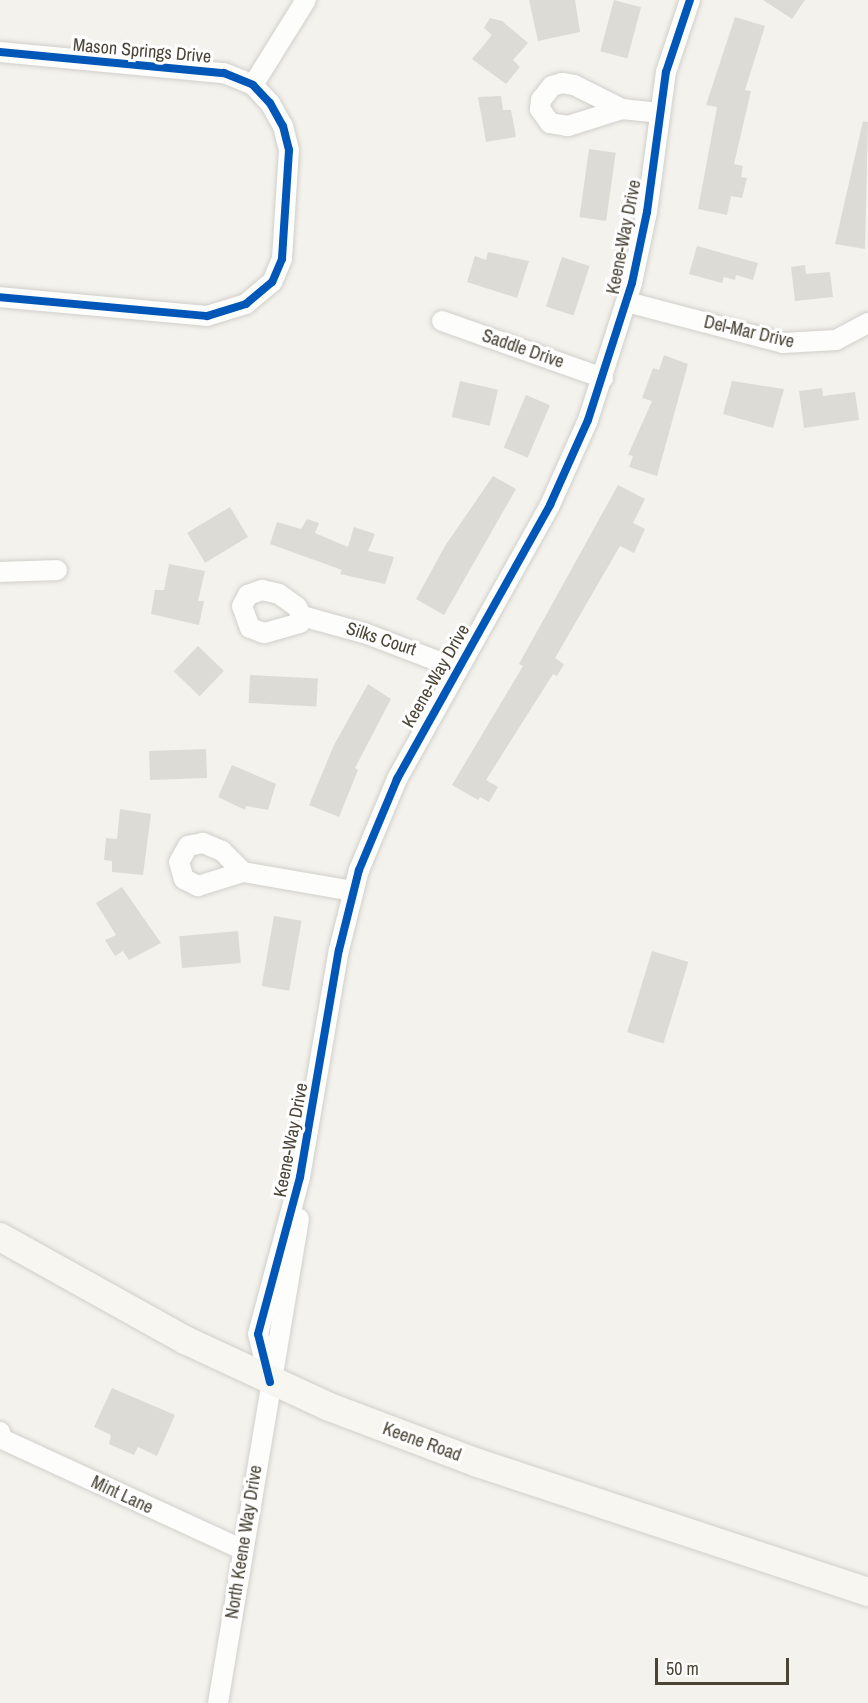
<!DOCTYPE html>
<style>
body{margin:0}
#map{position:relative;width:868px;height:1703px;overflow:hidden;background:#f3f2ed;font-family:"Archivo Narrow",sans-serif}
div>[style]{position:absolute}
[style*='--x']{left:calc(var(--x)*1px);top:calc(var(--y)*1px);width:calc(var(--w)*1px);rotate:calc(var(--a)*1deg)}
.building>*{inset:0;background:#dddbd5;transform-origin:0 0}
.roads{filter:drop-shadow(0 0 2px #d1cfca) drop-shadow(0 0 2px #d1cfca)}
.street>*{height:20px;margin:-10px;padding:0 10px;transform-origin:10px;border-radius:10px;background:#fdfdfc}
.secondary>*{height:28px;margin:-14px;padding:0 14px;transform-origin:14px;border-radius:14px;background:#f7f6f0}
.cycleway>*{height:8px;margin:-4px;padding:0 4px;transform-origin:4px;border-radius:4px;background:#0057b8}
span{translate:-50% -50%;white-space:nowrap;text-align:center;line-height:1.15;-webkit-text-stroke:6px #fff;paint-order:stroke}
.street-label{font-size:18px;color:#4a4437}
.scale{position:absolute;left:655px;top:1658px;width:134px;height:27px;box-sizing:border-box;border:3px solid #4a4437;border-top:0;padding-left:8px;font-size:18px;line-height:21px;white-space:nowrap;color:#4a4437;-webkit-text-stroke:4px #fff;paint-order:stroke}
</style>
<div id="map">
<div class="building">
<div style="clip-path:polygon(529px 0,575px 0,580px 32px,538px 41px)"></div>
<div style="left:614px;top:0;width:28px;height:53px;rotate:15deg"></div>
<div style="clip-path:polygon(763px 0,805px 0,792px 19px)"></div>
<div style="clip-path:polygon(735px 17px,765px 26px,745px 90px,751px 91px,734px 164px,743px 166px,741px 177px,747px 178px,742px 198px,731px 196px,727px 215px,698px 209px,717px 107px,706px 105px)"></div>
<div style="clip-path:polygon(490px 18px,502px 21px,528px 43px,513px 60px,520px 67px,506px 84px,472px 59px,492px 35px,484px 28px)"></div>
<div style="clip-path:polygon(501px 96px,503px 110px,511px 110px,516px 137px,486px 142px,478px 97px)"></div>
<div style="clip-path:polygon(863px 121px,868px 122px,865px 249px,835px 244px)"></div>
<div style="left:589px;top:149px;width:27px;height:69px;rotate:8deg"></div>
<div style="clip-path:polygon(697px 246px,758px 263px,753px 280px,736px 275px,735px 280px,724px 277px,722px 283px,689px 274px)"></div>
<div style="clip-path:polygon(488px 252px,529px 261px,517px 298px,467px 282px,475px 256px,486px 260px)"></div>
<div style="left:562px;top:257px;width:29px;height:52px;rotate:18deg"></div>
<div style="clip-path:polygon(805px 265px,806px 274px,830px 272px,833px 297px,795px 301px,791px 267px)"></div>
<div style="clip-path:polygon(664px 355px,688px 364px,657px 476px,629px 467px,633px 456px,628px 455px,652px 401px,642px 398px,653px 368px,659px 370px)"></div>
<div style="left:460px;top:381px;width:39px;height:37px;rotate:13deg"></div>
<div style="clip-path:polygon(732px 381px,784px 389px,773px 428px,723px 414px)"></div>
<div style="clip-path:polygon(822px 388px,823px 396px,855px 392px,859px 420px,804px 428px,799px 391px)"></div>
<div style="left:526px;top:395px;width:26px;height:57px;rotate:23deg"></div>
<div style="clip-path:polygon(493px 476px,516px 489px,444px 615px,416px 599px,445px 546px)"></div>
<div style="clip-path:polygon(618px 485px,645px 499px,633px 523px,645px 529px,634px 553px,620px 546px,555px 658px,564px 664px,557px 676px,553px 674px,486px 780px,498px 787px,489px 802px,480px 797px,478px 800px,452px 785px,523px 666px,519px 664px)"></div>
<div style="left:230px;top:507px;width:35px;height:50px;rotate:59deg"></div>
<div style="clip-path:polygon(307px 519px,319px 523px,315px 533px,348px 547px,354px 527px,375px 534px,368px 551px,394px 557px,385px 584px,340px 574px,342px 570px,270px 544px,277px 522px,301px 529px)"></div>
<div style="clip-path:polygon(169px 564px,205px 571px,198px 601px,204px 601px,199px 625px,151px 614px,155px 590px,164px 590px)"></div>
<div style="left:198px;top:646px;width:36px;height:35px;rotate:44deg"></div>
<div style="left:250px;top:675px;width:68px;height:28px;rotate:3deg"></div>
<div style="clip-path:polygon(368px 684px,391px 699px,355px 768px,358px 770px,339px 817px,309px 805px,334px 745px)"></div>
<div style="left:206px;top:749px;width:29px;height:57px;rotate:88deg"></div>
<div style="clip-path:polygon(232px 765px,276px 784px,268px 810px,246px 806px,245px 810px,218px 797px)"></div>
<div style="clip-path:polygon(120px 809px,151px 814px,143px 875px,112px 872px,112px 861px,104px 860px,106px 838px,117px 839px)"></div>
<div style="clip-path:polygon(122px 887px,161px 943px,129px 960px,123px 951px,115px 956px,105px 940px,116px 935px,96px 903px)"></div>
<div style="left:274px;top:916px;width:28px;height:71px;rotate:10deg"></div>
<div style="left:238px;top:931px;width:32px;height:59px;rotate:85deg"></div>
<div style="left:652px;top:951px;width:38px;height:85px;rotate:17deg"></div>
<div style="clip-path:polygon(112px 1388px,175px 1415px,157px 1456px,138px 1447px,134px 1455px,109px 1444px,111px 1435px,94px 1427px)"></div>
</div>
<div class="roads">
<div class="street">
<div style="--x:0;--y:52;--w:225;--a:5.4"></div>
<div style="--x:224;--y:73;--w:31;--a:22"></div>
<div style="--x:253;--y:85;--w:25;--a:47"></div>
<div style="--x:270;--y:103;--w:26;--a:61"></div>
<div style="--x:283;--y:126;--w:25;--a:76"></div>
<div style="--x:289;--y:150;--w:109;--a:93.7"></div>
<div style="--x:282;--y:259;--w:25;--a:113"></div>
<div style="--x:272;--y:282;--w:34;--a:140"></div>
<div style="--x:246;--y:304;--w:41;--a:162.9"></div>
<div style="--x:207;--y:316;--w:208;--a:-174.8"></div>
<div style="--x:562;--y:83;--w:12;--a:9"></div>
<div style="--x:574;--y:85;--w:54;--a:26.6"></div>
<div style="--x:622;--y:109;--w:57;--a:162.5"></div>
<div style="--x:568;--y:126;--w:18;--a:-171"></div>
<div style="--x:550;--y:123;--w:17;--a:-126"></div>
<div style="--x:540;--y:109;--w:9;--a:-84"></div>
<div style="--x:541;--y:100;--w:18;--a:-52"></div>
<div style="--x:552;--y:86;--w:10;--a:-17"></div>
<div style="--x:253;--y:85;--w:100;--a:-58.1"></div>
<div style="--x:622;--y:109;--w:37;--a:6"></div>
<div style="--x:627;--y:302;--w:161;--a:14.7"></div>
<div style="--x:783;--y:343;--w:53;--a:-3.2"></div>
<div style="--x:836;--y:340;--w:36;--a:-28"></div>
<div style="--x:442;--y:321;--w:171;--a:19.5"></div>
<div style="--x:0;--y:572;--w:57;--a:-2"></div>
<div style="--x:262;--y:590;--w:17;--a:13"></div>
<div style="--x:279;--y:594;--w:22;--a:36"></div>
<div style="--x:297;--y:607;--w:10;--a:61"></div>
<div style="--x:302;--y:616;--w:7;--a:106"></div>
<div style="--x:300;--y:623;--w:37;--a:164"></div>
<div style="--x:264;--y:633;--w:15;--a:-160"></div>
<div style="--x:250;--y:628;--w:23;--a:-110"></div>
<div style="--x:242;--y:606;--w:13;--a:-61"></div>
<div style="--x:248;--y:595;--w:15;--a:-20"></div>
<div style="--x:302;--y:616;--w:67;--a:15.5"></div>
<div style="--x:367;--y:634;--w:97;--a:21"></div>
<div style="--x:243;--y:872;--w:30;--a:-135"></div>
<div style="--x:222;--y:851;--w:21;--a:-157"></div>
<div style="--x:203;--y:843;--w:15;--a:169"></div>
<div style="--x:188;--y:846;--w:18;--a:119"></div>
<div style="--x:179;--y:862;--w:18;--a:74"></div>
<div style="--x:184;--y:879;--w:16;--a:27"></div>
<div style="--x:198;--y:886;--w:47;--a:-17.3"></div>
<div style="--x:243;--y:872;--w:112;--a:9.8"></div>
<div style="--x:270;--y:1382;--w:49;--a:-104"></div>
<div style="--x:258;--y:1334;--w:163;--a:-75"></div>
<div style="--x:300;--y:1177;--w:230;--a:-80.3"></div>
<div style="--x:339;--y:950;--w:82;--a:-76"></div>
<div style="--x:359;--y:870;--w:99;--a:-67.3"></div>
<div style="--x:397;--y:779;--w:314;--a:-60.8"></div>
<div style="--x:550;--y:505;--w:93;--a:-65.9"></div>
<div style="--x:588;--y:420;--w:144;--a:-72.2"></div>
<div style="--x:632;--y:283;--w:73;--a:-78.1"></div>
<div style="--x:647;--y:212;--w:141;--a:-82.3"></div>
<div style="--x:666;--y:72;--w:76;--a:-71.6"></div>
<div style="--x:0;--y:1432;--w:7;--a:74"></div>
<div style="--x:2;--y:1439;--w:265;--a:24.7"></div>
<div style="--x:218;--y:1703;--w:491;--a:-80.5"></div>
</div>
<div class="secondary">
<div style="--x:0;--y:1237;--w:212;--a:29.1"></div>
<div style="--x:185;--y:1340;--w:157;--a:24.9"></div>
<div style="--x:327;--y:1406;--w:161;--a:20.7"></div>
<div style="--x:478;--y:1463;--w:411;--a:18.3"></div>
</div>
</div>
<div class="cycleway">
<div style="--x:0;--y:52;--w:225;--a:5.4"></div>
<div style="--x:224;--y:73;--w:31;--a:22"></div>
<div style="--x:253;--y:85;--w:25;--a:47"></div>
<div style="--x:270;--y:103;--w:26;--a:61"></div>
<div style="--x:283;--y:126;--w:25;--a:76"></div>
<div style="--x:289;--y:150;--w:109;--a:93.7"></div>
<div style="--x:282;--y:259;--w:25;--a:113"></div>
<div style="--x:272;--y:282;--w:34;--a:140"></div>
<div style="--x:246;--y:304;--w:41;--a:162.9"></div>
<div style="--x:207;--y:316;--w:208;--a:-174.8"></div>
<div style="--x:270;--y:1382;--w:49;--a:-104"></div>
<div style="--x:258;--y:1334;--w:163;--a:-75"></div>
<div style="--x:300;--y:1177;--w:230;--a:-80.3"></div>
<div style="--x:339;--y:950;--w:82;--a:-76"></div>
<div style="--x:359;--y:870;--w:99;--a:-67.3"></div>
<div style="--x:397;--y:779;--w:314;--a:-60.8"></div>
<div style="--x:550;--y:505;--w:93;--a:-65.9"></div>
<div style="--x:588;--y:420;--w:144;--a:-72.2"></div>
<div style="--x:632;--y:283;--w:73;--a:-78.1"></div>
<div style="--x:647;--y:212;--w:141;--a:-82.3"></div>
<div style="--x:666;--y:72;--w:76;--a:-71.6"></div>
</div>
<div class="street-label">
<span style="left:142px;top:51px;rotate:5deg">Mason Springs Drive</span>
<span style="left:624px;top:237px;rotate:-79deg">Keene-Way Drive</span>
<span style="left:749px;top:332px;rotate:13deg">Del-Mar Drive</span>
<span style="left:523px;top:349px;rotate:19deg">Saddle Drive</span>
<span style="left:381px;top:639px;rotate:18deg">Silks Court</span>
<span style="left:436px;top:676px;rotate:-60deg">Keene-Way Drive</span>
<span style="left:291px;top:1140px;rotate:-79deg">Keene-Way Drive</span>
<span style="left:422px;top:1442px;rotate:20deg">Keene Road</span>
<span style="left:122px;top:1495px;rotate:25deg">Mint Lane</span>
<span style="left:244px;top:1542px;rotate:-81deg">North Keene Way Drive</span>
</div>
<div class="scale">50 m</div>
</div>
